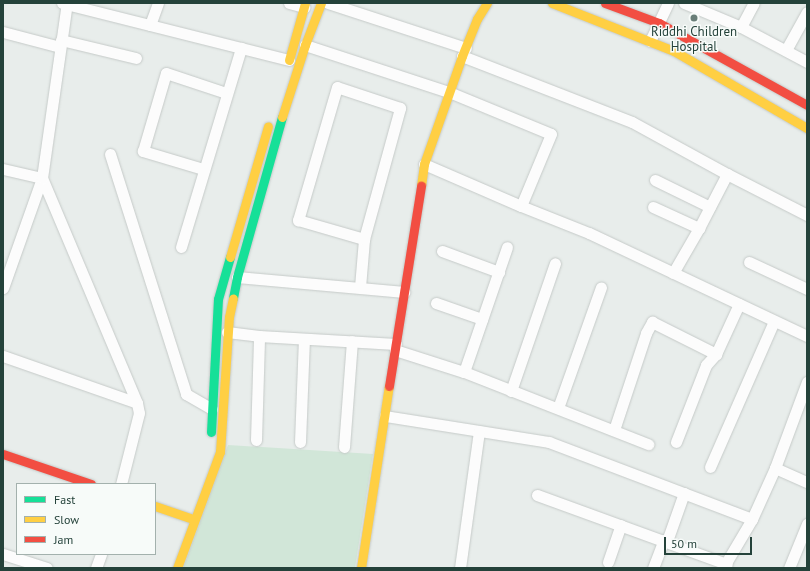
<!DOCTYPE html>
<style>
body{margin:0}
#map{position:relative;width:810px;height:571px;overflow:hidden;background:#e8edeb;font-family:"PT Sans",sans-serif}
div>[style]{position:absolute}
[style*='--x']{left:calc(var(--x)*1px);top:calc(var(--y)*1px);width:calc(var(--w)*1px);rotate:calc(var(--a)*1deg)}
.green>*{inset:0;background:#d1e6d8}
.roads{filter:drop-shadow(0 0 1px #c5cac8) drop-shadow(0 0 1px #c5cac8)}
.street>*{height:11px;margin:-5.5px;padding:0 5.5px;transform-origin:5.5px;border-radius:5.5px;background:#fcfcfc}
.fast>*{height:9px;margin:-4.5px;padding:0 4.5px;transform-origin:4.5px;border-radius:4.5px;background:#16e098}
.slow>*{height:9px;margin:-4.5px;padding:0 4.5px;transform-origin:4.5px;border-radius:4.5px;background:#ffcf43}
.jam>*{height:9px;margin:-4.5px;padding:0 4.5px;transform-origin:4.5px;border-radius:4.5px;background:#f24e42}
.dots>*{width:11px;height:11px;translate:-50% -50%;box-sizing:border-box;border:2px solid #f7fbf9;border-radius:50%}
span{translate:-50% -50%;white-space:nowrap;text-align:center;line-height:1.15;-webkit-text-stroke:3px #f7fbf9;paint-order:stroke}
.poi-label{font-size:13px;color:#24423a}
.frame{position:absolute;inset:0;border:4px solid #24423a;pointer-events:none}
.legend{position:absolute;left:16px;top:483px;width:140px;height:72px;box-sizing:border-box;background:#f7fbf9;border:1px solid #a3b1ad;margin:0;padding:5px 7px;list-style:none;font-size:12px;color:#24423a}
.legend li{display:flex;align-items:center;gap:8px;height:20px}
.legend b{width:20px;border:1px solid #a3b1ad}
.scale{position:absolute;left:664px;top:537px;width:88px;height:18px;box-sizing:border-box;border:2px solid #24423a;border-top:0;padding-left:5px;font-size:12px;line-height:14px;white-space:nowrap;color:#24423a;-webkit-text-stroke:3px #f7fbf9;paint-order:stroke}
</style>
<div id="map">
<div class="green">
<div style="clip-path:polygon(228px 445px,373px 454px,355px 568px,183px 568px)"></div>
</div>
<div class="roads">
<div class="street">
<div style="--x:62;--y:3;--w:234;--a:14.1"></div>
<div style="--x:289;--y:3;--w:16;--a:15"></div>
<div style="--x:328;--y:3;--w:145;--a:18.1"></div>
<div style="--x:684;--y:3;--w:62;--a:22.8"></div>
<div style="--x:741;--y:27;--w:75;--a:27.9"></div>
<div style="--x:150;--y:25;--w:23;--a:-70"></div>
<div style="--x:741;--y:27;--w:27;--a:-62"></div>
<div style="--x:3;--y:32;--w:59;--a:14.7"></div>
<div style="--x:61;--y:40;--w:77;--a:13.5"></div>
<div style="--x:650;--y:41;--w:42;--a:-64.7"></div>
<div style="--x:305;--y:45;--w:151;--a:18.1"></div>
<div style="--x:449;--y:92;--w:110;--a:22.4"></div>
<div style="--x:551;--y:134;--w:78;--a:112.6"></div>
<div style="--x:786;--y:50;--w:43;--a:-61.1"></div>
<div style="--x:462;--y:56;--w:182;--a:21.2"></div>
<div style="--x:632;--y:122;--w:108;--a:28.7"></div>
<div style="--x:727;--y:174;--w:61;--a:117.4"></div>
<div style="--x:699;--y:228;--w:52;--a:120"></div>
<div style="--x:110;--y:154;--w:252;--a:72.4"></div>
<div style="--x:186;--y:394;--w:30;--a:30"></div>
<div style="--x:424;--y:164;--w:106;--a:23.4"></div>
<div style="--x:521;--y:206;--w:73;--a:21.7"></div>
<div style="--x:589;--y:233;--w:241;--a:25.3"></div>
<div style="--x:3;--y:169;--w:40;--a:13"></div>
<div style="--x:42;--y:178;--w:244;--a:67.1"></div>
<div style="--x:137;--y:403;--w:10;--a:79"></div>
<div style="--x:139;--y:413;--w:73;--a:104.2"></div>
<div style="--x:203;--y:169;--w:63;--a:-163.3"></div>
<div style="--x:143;--y:151;--w:81;--a:-73.6"></div>
<div style="--x:166;--y:73;--w:63;--a:18.4"></div>
<div style="--x:727;--y:174;--w:90;--a:27.1"></div>
<div style="--x:655;--y:180;--w:61;--a:26.1"></div>
<div style="--x:653;--y:207;--w:51;--a:24.5"></div>
<div style="--x:181;--y:247;--w:208;--a:-73.2"></div>
<div style="--x:442;--y:251;--w:61;--a:20.2"></div>
<div style="--x:749;--y:262;--w:64;--a:25"></div>
<div style="--x:237;--y:277;--w:168;--a:5.1"></div>
<div style="--x:360;--y:287;--w:48;--a:-85.2"></div>
<div style="--x:364;--y:239;--w:136;--a:-74.6"></div>
<div style="--x:400;--y:108;--w:66;--a:-161.6"></div>
<div style="--x:337;--y:87;--w:139;--a:106.3"></div>
<div style="--x:298;--y:220;--w:69;--a:16.1"></div>
<div style="--x:3;--y:288;--w:117;--a:-70.5"></div>
<div style="--x:42;--y:178;--w:177;--a:-81.9"></div>
<div style="--x:436;--y:303;--w:49;--a:19.2"></div>
<div style="--x:227;--y:332;--w:32;--a:7"></div>
<div style="--x:259;--y:336;--w:137;--a:3.3"></div>
<div style="--x:395;--y:350;--w:72;--a:17.7"></div>
<div style="--x:464;--y:372;--w:198;--a:21.4"></div>
<div style="--x:3;--y:356;--w:142;--a:19.3"></div>
<div style="--x:464;--y:372;--w:132;--a:-71"></div>
<div style="--x:511;--y:391;--w:135;--a:-71"></div>
<div style="--x:558;--y:408;--w:128;--a:-70.4"></div>
<div style="--x:385;--y:416;--w:166;--a:9"></div>
<div style="--x:549;--y:442;--w:217;--a:20.8"></div>
<div style="--x:614;--y:430;--w:102;--a:-71.7"></div>
<div style="--x:646;--y:333;--w:13;--a:-61"></div>
<div style="--x:652;--y:322;--w:72;--a:26.6"></div>
<div style="--x:256;--y:440;--w:104;--a:-88.3"></div>
<div style="--x:300;--y:442;--w:103;--a:-87.8"></div>
<div style="--x:676;--y:442;--w:83;--a:-68.7"></div>
<div style="--x:706;--y:365;--w:15;--a:-48"></div>
<div style="--x:716;--y:354;--w:55;--a:-65.3"></div>
<div style="--x:344;--y:447;--w:106;--a:-85.7"></div>
<div style="--x:710;--y:467;--w:159;--a:-66.3"></div>
<div style="--x:775;--y:468;--w:35;--a:24"></div>
<div style="--x:537;--y:495;--w:202;--a:20"></div>
<div style="--x:667;--y:541;--w:51;--a:-70.5"></div>
<div style="--x:3;--y:554;--w:46;--a:17.7"></div>
<div style="--x:608;--y:562;--w:39;--a:-71"></div>
<div style="--x:96;--y:568;--w:15;--a:-70"></div>
<div style="--x:460;--y:568;--w:138;--a:-82.1"></div>
<div style="--x:653;--y:568;--w:30;--a:-69"></div>
<div style="--x:723;--y:568;--w:57;--a:-59.4"></div>
<div style="--x:752;--y:519;--w:56;--a:-65.7"></div>
<div style="--x:775;--y:468;--w:92;--a:-69.6"></div>
<div style="--x:789;--y:568;--w:48;--a:-67.8"></div>
</div>
<div class="fast">
<div style="--x:233;--y:298;--w:21;--a:-79"></div>
<div style="--x:237;--y:277;--w:166;--a:-74.3"></div>
<div style="--x:211;--y:432;--w:133;--a:-87"></div>
<div style="--x:218;--y:299;--w:44;--a:-74.1"></div>
</div>
<div class="slow">
<div style="--x:552;--y:3;--w:131;--a:21.5"></div>
<div style="--x:674;--y:51;--w:154;--a:30.1"></div>
<div style="--x:289;--y:60;--w:59;--a:-74.3"></div>
<div style="--x:282;--y:117;--w:76;--a:-72.3"></div>
<div style="--x:305;--y:45;--w:45;--a:-69.1"></div>
<div style="--x:421;--y:186;--w:22;--a:-82"></div>
<div style="--x:424;--y:164;--w:114;--a:-70.6"></div>
<div style="--x:462;--y:56;--w:40;--a:-68"></div>
<div style="--x:477;--y:19;--w:19;--a:-58"></div>
<div style="--x:230;--y:257;--w:136;--a:-73.8"></div>
<div style="--x:155;--y:506;--w:37;--a:19"></div>
<div style="--x:177;--y:568;--w:124;--a:-69.7"></div>
<div style="--x:220;--y:452;--w:135;--a:-86.2"></div>
<div style="--x:229;--y:317;--w:19;--a:-78"></div>
<div style="--x:361;--y:568;--w:184;--a:-81.3"></div>
</div>
<div class="jam">
<div style="--x:605;--y:3;--w:58;--a:20.3"></div>
<div style="--x:659;--y:23;--w:169;--a:29"></div>
<div style="--x:389;--y:386;--w:203;--a:-80.9"></div>
<div style="--x:3;--y:454;--w:93;--a:18.8"></div>
</div>
</div>
<div class="dots">
<div style="left:694px;top:18px;background:#697e78"></div>
</div>
<div class="poi-label">
<span style="left:694px;top:40px">Riddhi Children<br>Hospital</span>
</div>
<div class="frame"></div>
<ul class="legend">
<li><b style="height:5px;background:#16e098"></b>Fast</li>
<li><b style="height:5px;background:#ffcf43"></b>Slow</li>
<li><b style="height:5px;background:#f24e42"></b>Jam</li>
</ul>
<div class="scale">50 m</div>
</div>
